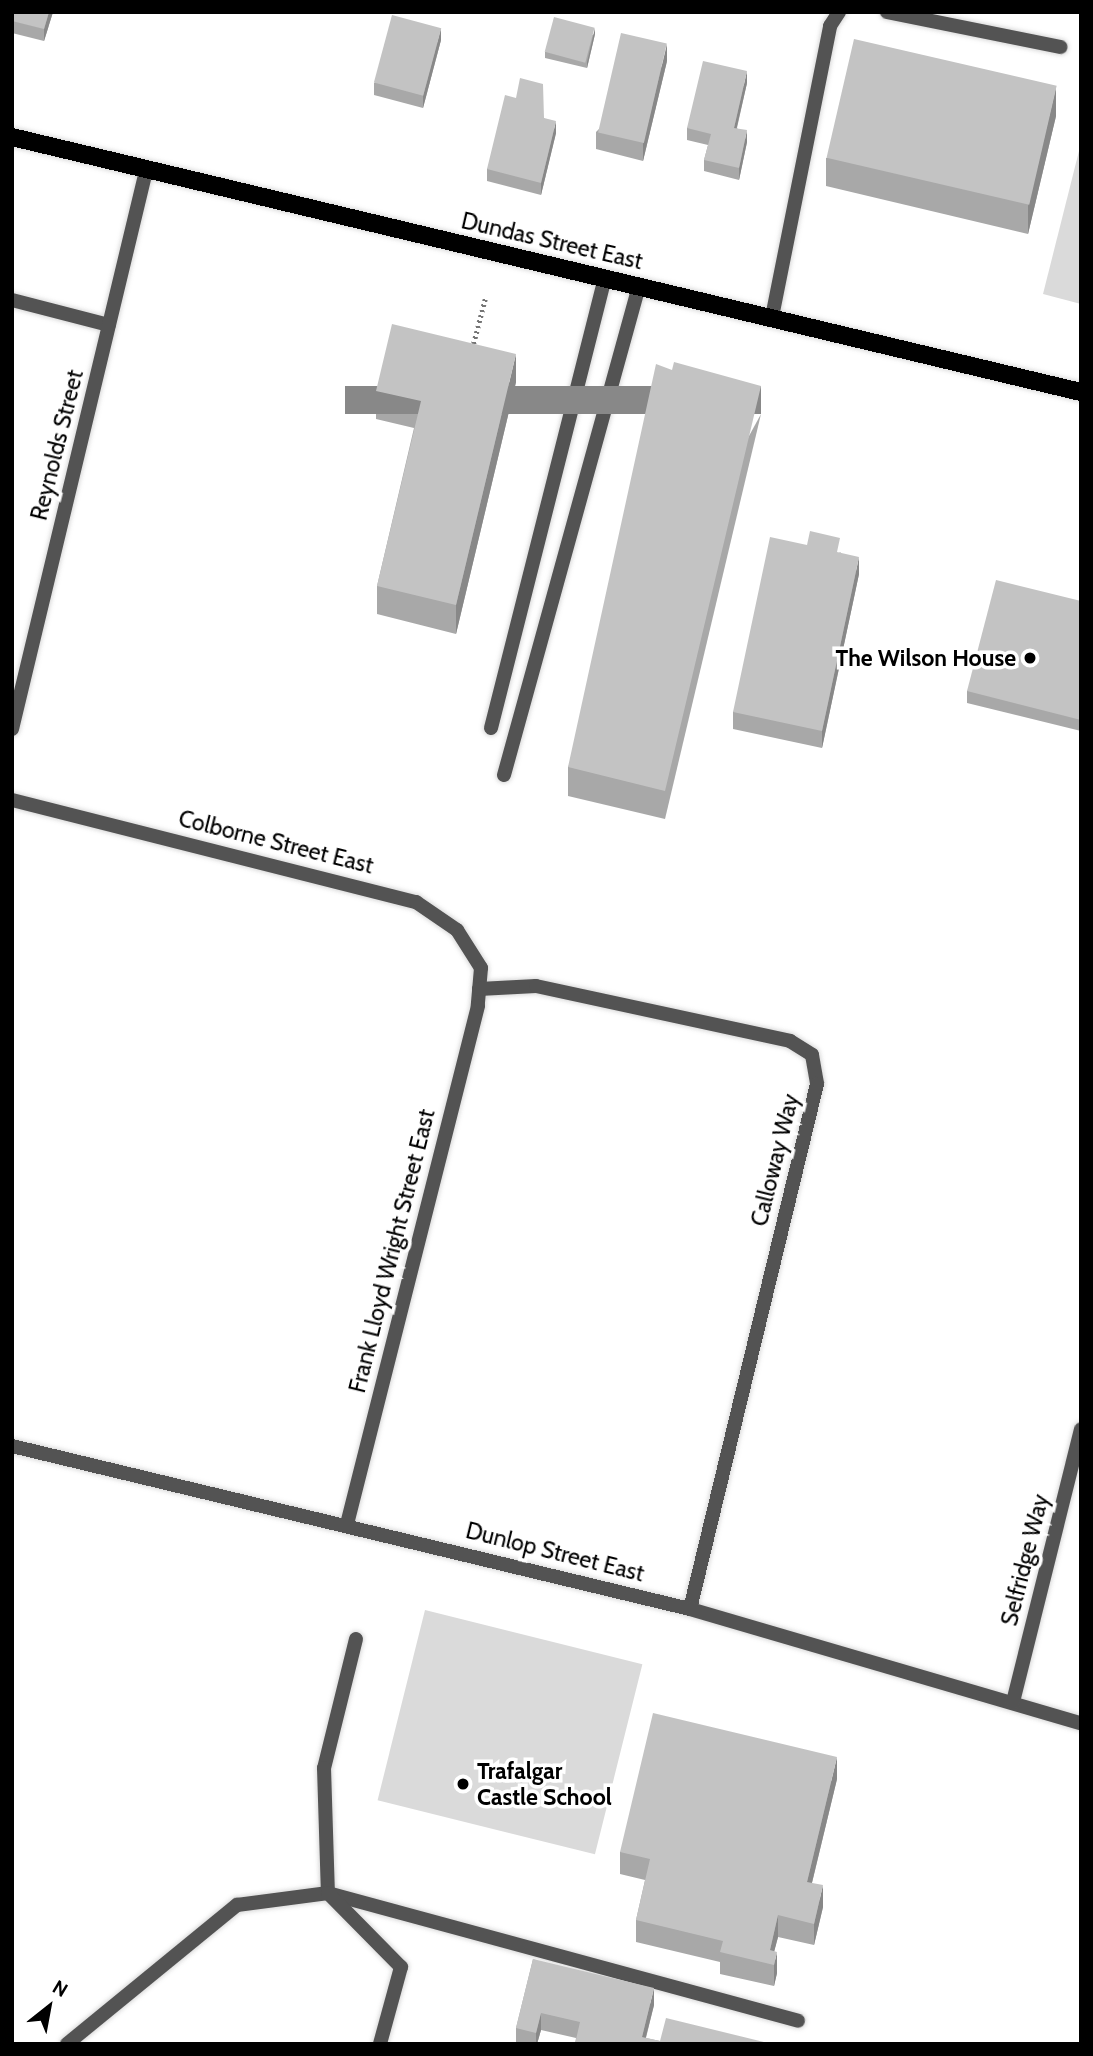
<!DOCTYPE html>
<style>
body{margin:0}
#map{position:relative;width:1093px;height:2056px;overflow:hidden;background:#fff;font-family:Cabin,sans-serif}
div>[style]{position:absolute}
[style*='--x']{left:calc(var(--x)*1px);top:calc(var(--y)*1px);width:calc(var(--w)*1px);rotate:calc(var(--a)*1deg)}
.green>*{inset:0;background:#dadada;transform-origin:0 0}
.path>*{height:4.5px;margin-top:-2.25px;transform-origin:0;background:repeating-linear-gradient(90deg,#757575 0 2px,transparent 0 5.5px)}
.roads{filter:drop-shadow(0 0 2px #dbdbdb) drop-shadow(0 0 2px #dbdbdb)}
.lane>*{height:14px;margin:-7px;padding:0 7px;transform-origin:7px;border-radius:7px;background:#535353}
.street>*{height:14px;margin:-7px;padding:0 7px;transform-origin:7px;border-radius:7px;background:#535353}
.primary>*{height:18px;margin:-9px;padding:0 9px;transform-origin:9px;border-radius:9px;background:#000}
.wall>*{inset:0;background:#a8a8a8}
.shaded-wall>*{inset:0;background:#888;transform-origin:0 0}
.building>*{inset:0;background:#c3c3c3;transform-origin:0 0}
.dots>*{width:19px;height:19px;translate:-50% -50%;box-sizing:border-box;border:4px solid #fff;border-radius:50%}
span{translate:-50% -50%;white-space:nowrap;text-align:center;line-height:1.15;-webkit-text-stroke:7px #fff;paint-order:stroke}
.street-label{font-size:23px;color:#000}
.poi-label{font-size:23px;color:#000;font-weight:700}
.right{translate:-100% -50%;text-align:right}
.left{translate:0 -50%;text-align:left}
.frame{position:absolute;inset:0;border:14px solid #000;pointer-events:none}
.north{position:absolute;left:14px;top:1972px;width:70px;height:70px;-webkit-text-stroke:5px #fff;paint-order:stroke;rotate:31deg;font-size:19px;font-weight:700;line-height:28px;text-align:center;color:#000}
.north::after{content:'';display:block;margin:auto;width:24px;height:32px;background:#000;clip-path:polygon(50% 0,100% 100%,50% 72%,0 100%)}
</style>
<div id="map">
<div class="green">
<div style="clip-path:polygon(1081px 143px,1081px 304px,1043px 294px)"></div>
<div style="left:425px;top:1610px;width:224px;height:196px;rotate:14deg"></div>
</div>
<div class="path">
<div style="--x:472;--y:349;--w:52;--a:-75.4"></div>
</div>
<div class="roads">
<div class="lane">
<div style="--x:887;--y:12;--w:177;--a:11.4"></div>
<div style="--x:12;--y:300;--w:100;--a:14.5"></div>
<div style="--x:772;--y:317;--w:297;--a:-78.7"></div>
<div style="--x:830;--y:26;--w:17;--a:-57"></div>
<div style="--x:491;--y:728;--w:464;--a:-75.8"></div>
<div style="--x:504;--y:775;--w:507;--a:-74.57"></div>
<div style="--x:356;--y:1639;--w:133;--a:103.9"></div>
<div style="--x:324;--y:1768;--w:125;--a:88.2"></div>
<div style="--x:328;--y:1893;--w:487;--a:15.2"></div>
<div style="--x:67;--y:2044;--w:220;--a:-39.3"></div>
<div style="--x:237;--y:1905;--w:92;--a:-7.5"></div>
<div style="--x:328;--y:1893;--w:104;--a:45.4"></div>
<div style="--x:401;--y:1967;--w:80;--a:105.3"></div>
</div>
<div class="street">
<div style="--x:12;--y:729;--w:574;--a:-76.5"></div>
<div style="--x:12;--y:800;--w:417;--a:14.2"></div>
<div style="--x:416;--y:902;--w:50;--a:34.3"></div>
<div style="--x:457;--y:930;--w:45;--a:57.7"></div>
<div style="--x:481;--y:968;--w:38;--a:95"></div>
<div style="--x:478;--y:1006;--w:534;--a:104.19"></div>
<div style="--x:479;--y:989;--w:57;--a:-3"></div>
<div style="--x:536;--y:986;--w:260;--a:12.2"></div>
<div style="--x:790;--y:1041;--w:26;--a:32"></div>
<div style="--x:812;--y:1055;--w:29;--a:80"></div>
<div style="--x:817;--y:1084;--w:540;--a:103.6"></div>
<div style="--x:12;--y:1446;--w:697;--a:13.52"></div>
<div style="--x:690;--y:1609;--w:407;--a:16.3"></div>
<div style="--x:1013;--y:1702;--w:281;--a:-76"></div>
</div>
<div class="primary">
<div style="--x:12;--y:137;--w:1099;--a:13.42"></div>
</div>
</div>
<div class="wall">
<div style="clip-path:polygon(12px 12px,53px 12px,44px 41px,12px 33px)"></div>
<div style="clip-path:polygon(595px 34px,587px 68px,545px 58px,545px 52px)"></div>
<div style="clip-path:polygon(441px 40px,423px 108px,374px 95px,374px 83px)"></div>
<div style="clip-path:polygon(667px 61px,643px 161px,596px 149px,596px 132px)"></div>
<div style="clip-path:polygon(747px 83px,737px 128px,747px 142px,739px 180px,704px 171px,704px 160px,708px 145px,687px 140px,687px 128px)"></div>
<div style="clip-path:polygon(1056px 116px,1028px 234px,826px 186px,826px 158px)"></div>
<div style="clip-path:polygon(544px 118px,556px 133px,541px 195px,487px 181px,487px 169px)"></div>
<div style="clip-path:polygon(516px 382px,456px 634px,377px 614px,377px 586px,414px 428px,376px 419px,376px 391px)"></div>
<div style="clip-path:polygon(761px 414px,665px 819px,568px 796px,568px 767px)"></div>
<div style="clip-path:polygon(840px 552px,859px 574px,822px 748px,733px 729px,733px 712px)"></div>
<div style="clip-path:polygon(1081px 601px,1081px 731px,967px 703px,967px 691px)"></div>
<div style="clip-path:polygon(837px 1779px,812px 1883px,823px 1907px,814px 1945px,778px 1937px,774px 1951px,777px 1973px,774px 1986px,720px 1974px,720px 1962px,636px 1942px,636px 1920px,645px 1880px,620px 1874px,620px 1852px)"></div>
<div style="clip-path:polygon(533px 1959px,654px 2005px,646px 2038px,660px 2041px,575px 2044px,576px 2038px,541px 2030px,537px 2044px,516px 2044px,516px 2028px)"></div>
</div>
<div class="shaded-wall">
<div style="clip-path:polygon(49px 12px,53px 12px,44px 41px,44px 29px)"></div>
<div style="clip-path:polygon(441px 28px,441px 40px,423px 108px,423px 96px)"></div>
<div style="clip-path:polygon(595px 28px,595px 34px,587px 68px,587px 62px)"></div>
<div style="clip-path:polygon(667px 44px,667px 61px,643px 161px,643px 144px)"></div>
<div style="clip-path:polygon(747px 71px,747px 83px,734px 139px,734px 128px)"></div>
<div style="clip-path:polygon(1056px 87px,1056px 116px,1028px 234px,1028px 206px)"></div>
<div style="clip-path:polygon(556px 121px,556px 133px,541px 195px,541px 183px)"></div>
<div style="clip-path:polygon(747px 130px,747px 142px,739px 180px,739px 168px)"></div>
<div style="clip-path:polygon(516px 354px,516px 382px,456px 634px,456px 605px)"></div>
<div style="left:761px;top:386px;width:28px;height:416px;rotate:90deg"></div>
<div style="clip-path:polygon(859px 557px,859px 574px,822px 748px,822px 731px)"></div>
<div style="clip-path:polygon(837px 1757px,837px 1779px,807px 1903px,807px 1882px)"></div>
<div style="clip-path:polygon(823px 1885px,823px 1907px,814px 1945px,814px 1924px)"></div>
<div style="clip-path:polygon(778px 1915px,778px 1937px,771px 1964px,770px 1950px)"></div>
<div style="clip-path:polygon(777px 1952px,777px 1973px,774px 1986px,774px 1965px)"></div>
<div style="clip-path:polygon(654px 1988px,654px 2005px,644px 2044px,642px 2037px)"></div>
<div style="clip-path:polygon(541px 2013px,541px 2030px,537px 2044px,536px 2044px,536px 2033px)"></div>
</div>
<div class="building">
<div style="clip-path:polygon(12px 12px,49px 12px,44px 29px,12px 21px)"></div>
<div style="left:392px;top:15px;width:51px;height:70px;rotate:15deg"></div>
<div style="left:554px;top:17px;width:42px;height:36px;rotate:15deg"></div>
<div style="left:621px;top:33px;width:47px;height:102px;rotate:13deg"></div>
<div style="left:854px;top:39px;width:208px;height:122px;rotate:13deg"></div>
<div style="clip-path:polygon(703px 61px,747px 71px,734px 128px,747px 130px,739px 168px,704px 160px,711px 134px,687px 128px)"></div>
<div style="clip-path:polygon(520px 78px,543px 84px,544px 118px,556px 121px,541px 183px,487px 169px,505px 95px,516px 98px)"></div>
<div style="clip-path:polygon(392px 324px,516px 354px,456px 605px,377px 586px,421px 401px,376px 391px)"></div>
<div style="clip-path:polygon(674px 362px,761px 386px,665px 791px,568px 767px,656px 364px,672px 370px)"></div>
<div style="clip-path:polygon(810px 531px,840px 538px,837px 552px,859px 557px,822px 731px,733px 712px,770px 537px,807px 545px)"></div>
<div style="clip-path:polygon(996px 580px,1081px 601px,1081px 720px,967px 691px)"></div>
<div style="clip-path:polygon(653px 1713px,837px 1757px,807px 1882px,823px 1885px,814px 1924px,778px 1915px,770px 1950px,777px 1952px,774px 1965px,720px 1952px,723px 1941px,636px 1920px,650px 1859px,620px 1852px)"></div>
<div style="clip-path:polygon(533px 1959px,654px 1988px,642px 2037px,660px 2041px,666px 2018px,768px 2043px,767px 2044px,575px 2044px,580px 2022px,541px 2013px,536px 2033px,516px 2028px)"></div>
</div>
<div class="dots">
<div style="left:1030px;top:658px;background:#000"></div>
<div style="left:463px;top:1784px;background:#000"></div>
</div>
<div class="street-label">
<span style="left:552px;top:241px;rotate:13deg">Dundas Street East</span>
<span style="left:57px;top:445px;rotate:-76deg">Reynolds Street</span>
<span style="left:276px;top:842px;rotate:14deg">Colborne Street East</span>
<span style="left:775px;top:1160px;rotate:-76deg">Calloway Way</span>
<span style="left:392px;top:1251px;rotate:-76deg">Frank Lloyd Wright Street East</span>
<span style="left:555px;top:1552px;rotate:14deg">Dunlop Street East</span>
<span style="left:1025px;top:1560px;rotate:-76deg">Selfridge Way</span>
</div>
<div class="poi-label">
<span class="right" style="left:1016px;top:658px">The Wilson House</span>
<span class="left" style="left:477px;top:1784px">Trafalgar<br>Castle School</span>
</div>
<div class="frame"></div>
<div class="north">N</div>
</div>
